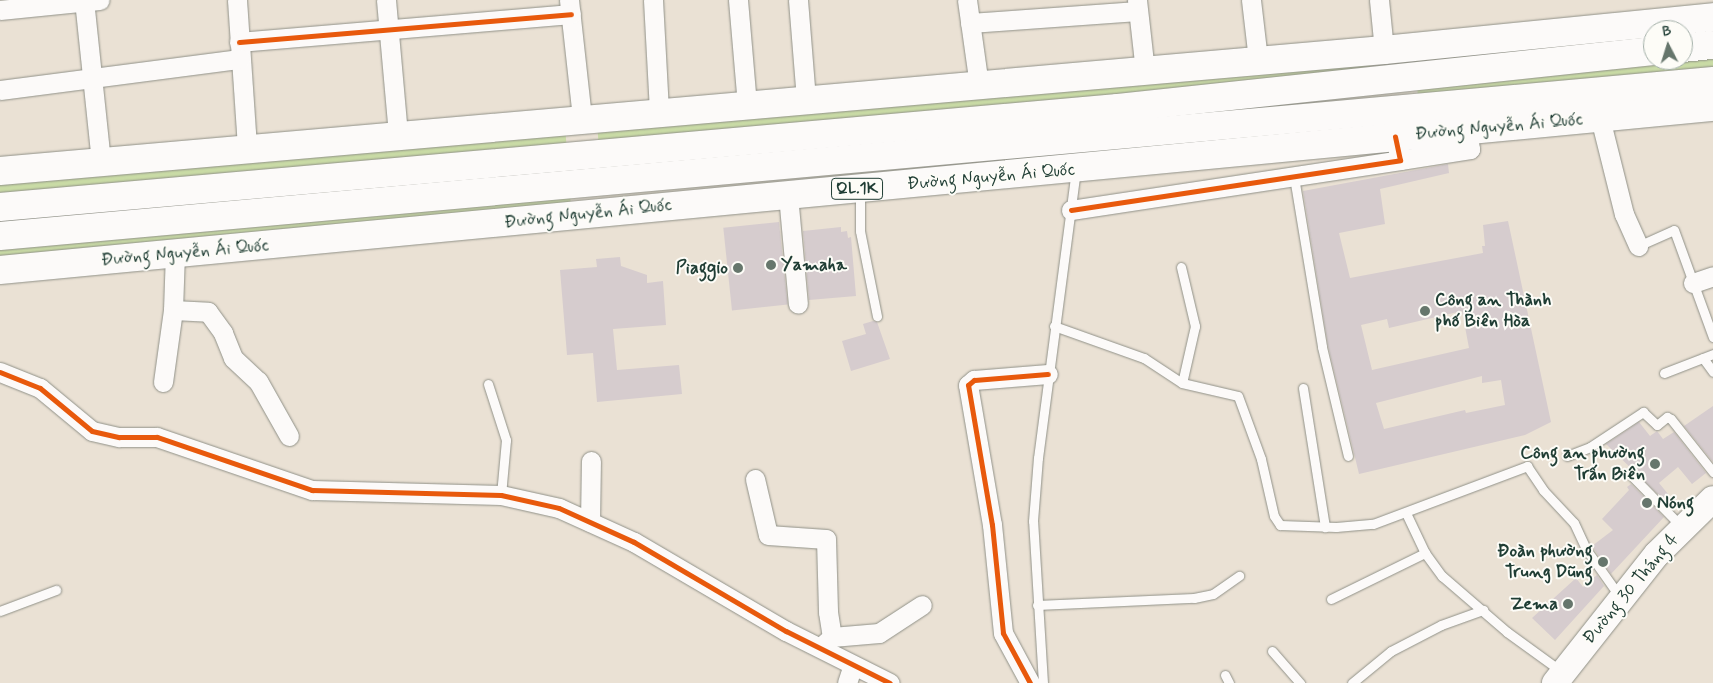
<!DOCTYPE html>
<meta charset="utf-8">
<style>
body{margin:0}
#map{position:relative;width:1713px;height:683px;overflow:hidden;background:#eae1d4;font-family:Mynerve,sans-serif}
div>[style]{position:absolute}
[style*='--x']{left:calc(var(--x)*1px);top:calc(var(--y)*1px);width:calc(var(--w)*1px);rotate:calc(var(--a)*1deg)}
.green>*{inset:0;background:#cadca6}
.building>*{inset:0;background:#d6ccce;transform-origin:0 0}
.roads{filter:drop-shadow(0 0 1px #909188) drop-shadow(0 0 1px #909188)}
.lane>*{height:9px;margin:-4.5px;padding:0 4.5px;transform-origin:4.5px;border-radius:4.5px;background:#fcfaf9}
.street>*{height:19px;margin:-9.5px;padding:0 9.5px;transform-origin:9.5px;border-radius:9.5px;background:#fcfaf9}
.secondary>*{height:26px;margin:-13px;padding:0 13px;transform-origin:13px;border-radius:13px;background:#fcfaf9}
.primary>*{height:28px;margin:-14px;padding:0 14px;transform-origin:14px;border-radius:14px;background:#fcfaf9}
.cycleway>*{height:5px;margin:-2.5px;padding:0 2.5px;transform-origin:2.5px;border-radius:2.5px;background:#e8590c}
.dots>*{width:14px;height:14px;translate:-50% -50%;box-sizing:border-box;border:2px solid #fdfcf7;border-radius:50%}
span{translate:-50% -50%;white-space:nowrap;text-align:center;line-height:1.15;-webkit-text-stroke:4px #fdfcf7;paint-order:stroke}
.shield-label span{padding:1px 4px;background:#fdfcf7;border:1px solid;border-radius:4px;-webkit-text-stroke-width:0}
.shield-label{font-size:16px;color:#1f3d34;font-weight:700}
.street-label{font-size:18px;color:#1f3d34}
.poi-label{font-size:18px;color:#1f3d34;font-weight:700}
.left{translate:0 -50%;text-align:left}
.right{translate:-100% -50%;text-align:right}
.north{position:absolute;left:1643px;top:20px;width:50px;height:50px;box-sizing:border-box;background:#fdfcf7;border:1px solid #a4b0a9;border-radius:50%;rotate:355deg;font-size:14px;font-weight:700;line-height:20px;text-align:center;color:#1f3d34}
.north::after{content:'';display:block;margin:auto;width:18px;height:22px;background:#66766c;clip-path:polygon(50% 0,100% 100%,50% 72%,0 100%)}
</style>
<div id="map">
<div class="green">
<div style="clip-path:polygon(1713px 54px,1713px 72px,1418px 98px,1417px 84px,1654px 60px,1683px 60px)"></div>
<div style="clip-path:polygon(1370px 60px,1370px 70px,599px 147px,597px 125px)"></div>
<div style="clip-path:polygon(565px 128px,567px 150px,0 198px,0 180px)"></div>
<div style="clip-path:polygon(570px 194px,571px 206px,0 261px,0 245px)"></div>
</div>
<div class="building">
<div style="clip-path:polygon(evenodd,1448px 164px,1449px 173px,1380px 189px,1385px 224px,1339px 233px,1350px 278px,1483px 253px,1482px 246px,1485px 246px,1483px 225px,1508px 221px,1551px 422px,1525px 435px,1359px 474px,1328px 346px,1303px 191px,1448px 164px,1462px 311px,1469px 348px,1372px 370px,1361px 325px,1387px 319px,1389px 328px,1462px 311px,1448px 164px,1482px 376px,1482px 383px,1501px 380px,1505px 405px,1466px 413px,1465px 410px,1384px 429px,1376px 403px,1482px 376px)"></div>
<div style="left:779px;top:222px;width:83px;height:56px;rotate:84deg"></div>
<div style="clip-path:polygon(841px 227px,841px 232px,847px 231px,848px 238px,851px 237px,856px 296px,809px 300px,803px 231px)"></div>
<div style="clip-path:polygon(620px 257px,621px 266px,647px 275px,647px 283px,663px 281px,666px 325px,613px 329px,617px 370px,679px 365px,682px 394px,597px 402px,593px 353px,567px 355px,560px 270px,597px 267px,596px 259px)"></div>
<div style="clip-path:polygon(873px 321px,877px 322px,890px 359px,851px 371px,842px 341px,866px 334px,863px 324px)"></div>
<div style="clip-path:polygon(1713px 406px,1713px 462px,1684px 426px)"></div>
<div style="clip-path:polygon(1639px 422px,1650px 436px,1657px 431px,1663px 439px,1674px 432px,1706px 473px,1692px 484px,1678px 467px,1659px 483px,1673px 500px,1668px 504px,1606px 444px)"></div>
<div style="clip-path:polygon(1631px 484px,1664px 517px,1611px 574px,1592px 546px,1613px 530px,1602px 519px,1629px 490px,1627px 487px)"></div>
<div style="clip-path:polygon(1597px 575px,1604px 586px,1555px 640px,1532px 618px,1576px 578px,1583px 587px)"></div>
</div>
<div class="roads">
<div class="lane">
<div style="--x:1294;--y:177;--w:172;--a:80.6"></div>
<div style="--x:1322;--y:347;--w:112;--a:76.6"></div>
<div style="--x:860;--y:190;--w:41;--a:90"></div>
<div style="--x:860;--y:231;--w:87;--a:78.7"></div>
<div style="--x:1638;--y:246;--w:39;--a:-24"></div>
<div style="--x:1674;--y:230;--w:114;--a:70"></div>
<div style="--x:1181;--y:267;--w:61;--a:76.7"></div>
<div style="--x:1195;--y:326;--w:58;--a:102.8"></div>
<div style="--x:1054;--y:326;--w:96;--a:19.6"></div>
<div style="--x:1144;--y:358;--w:45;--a:33.3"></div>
<div style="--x:1182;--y:383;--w:57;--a:13.1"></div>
<div style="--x:1238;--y:396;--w:67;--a:69.9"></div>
<div style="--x:1261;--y:459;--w:58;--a:77.2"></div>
<div style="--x:1274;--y:516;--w:11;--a:56"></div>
<div style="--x:1280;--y:525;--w:56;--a:2"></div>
<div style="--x:1336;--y:527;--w:37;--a:-5"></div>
<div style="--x:1373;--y:524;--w:165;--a:-20.6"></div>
<div style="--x:1527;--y:466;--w:29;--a:56"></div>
<div style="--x:1543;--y:490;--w:45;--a:46.8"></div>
<div style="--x:1574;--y:523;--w:29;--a:65"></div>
<div style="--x:1586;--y:549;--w:59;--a:54.7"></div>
<div style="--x:1703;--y:358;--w:17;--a:54"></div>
<div style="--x:1664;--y:373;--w:53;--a:-21.2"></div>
<div style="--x:488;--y:384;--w:59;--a:72.2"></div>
<div style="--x:506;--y:440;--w:55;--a:95.2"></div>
<div style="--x:1303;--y:388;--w:141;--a:81"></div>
<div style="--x:1567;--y:456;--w:25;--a:-21"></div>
<div style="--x:1590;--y:447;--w:64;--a:-33.4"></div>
<div style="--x:1643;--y:412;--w:19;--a:43"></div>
<div style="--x:1657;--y:425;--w:13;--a:-39"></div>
<div style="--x:1667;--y:417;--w:4;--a:27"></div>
<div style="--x:1671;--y:419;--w:68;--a:51.6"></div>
<div style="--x:1630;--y:474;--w:74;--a:45.5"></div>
<div style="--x:1406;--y:513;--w:44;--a:64.6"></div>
<div style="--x:1425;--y:553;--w:29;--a:54"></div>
<div style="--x:1442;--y:576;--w:86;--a:40.7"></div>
<div style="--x:1507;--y:632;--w:68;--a:36"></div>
<div style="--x:1331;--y:599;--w:105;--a:-26.1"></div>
<div style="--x:1037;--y:605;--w:157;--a:-2.6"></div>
<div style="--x:1194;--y:598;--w:19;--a:-12"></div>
<div style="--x:1213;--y:594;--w:32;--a:-35"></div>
<div style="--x:0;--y:611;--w:60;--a:-20.6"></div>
<div style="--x:1272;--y:651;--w:43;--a:48.8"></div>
<div style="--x:1225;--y:675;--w:9;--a:63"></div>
<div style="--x:1043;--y:683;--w:162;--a:-93.5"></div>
<div style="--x:1033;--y:521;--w:63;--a:-85.5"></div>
<div style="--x:1038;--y:458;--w:290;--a:-82.5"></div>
<div style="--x:1352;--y:683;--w:50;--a:-39.4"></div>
<div style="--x:1391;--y:651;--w:56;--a:-27.5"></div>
<div style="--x:1441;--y:625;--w:45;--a:-19.7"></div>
</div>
<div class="street">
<div style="--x:84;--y:0;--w:162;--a:84"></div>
<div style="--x:237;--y:0;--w:148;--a:86.1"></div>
<div style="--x:386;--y:0;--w:135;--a:84.9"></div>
<div style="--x:569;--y:0;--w:119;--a:83.7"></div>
<div style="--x:653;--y:0;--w:111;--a:86.9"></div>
<div style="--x:738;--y:0;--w:104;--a:85.1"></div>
<div style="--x:798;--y:0;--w:100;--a:85.4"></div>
<div style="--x:967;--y:0;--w:86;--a:82"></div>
<div style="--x:1137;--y:0;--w:71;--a:83.6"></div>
<div style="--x:1251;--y:0;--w:60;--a:83.3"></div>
<div style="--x:1379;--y:0;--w:50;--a:84.3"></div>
<div style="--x:0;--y:10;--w:100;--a:-5.7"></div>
<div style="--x:970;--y:23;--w:168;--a:-4.1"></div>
<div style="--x:239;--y:42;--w:333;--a:-4.8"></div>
<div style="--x:0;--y:90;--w:242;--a:-7.4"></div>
<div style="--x:1600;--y:118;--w:99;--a:76"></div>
<div style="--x:1624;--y:214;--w:35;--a:66"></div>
<div style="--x:1400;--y:160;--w:71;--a:-8.9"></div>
<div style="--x:1470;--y:149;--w:19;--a:-99"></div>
<div style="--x:788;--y:195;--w:109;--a:84.8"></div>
<div style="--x:1071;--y:210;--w:333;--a:-8.6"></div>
<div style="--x:1400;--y:160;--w:24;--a:-102"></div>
<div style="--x:1693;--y:283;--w:21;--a:-19"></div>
<div style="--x:173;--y:310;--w:35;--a:3"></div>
<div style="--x:208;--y:312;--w:26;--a:54"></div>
<div style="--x:223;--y:333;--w:27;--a:68"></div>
<div style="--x:233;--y:358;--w:34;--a:43"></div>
<div style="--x:258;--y:381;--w:63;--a:60.6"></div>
<div style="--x:0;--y:372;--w:43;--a:21.8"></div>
<div style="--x:40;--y:388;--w:67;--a:39.6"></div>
<div style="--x:92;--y:431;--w:28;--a:13"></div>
<div style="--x:119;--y:437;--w:38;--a:0"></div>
<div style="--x:157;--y:437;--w:164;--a:18.9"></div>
<div style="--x:312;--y:490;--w:189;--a:1.5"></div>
<div style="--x:501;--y:495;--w:59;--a:12.6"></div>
<div style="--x:559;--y:508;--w:82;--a:24.4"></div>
<div style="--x:634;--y:542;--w:176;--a:30.4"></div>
<div style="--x:786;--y:631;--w:116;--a:26.6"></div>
<div style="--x:163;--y:382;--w:73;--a:-82.1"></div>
<div style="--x:173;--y:310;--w:56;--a:-88"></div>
<div style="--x:755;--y:479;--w:57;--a:76.9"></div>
<div style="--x:768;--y:535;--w:58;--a:3.9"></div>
<div style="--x:826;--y:539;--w:73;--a:88.4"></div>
<div style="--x:828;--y:612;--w:25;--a:81"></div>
<div style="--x:590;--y:522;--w:61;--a:-89.1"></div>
<div style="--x:823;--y:645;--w:12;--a:-42"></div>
<div style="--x:832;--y:637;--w:47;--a:-4.9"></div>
<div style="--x:879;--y:633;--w:51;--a:-33.1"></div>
<div style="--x:847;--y:683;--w:19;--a:-72"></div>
<div style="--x:1030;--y:683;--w:57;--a:-118.4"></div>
<div style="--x:1003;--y:633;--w:109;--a:-95.8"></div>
<div style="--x:992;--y:525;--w:142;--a:-99.7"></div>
<div style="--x:968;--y:385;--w:8;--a:-40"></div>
<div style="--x:974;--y:380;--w:74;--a:-4.6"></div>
</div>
<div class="secondary">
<div style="--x:1555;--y:683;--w:164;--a:-51.7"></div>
<div style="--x:1657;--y:554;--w:78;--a:-44.5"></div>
</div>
<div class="primary">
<div style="--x:1683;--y:48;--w:30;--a:-6"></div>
<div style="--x:0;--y:171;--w:1389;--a:-5"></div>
<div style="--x:1384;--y:50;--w:331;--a:-5.7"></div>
<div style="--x:0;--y:207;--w:1122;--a:-5.06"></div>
<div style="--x:1118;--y:108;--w:538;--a:-6.08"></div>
<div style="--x:0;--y:236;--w:1720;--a:-5.17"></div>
<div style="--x:0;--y:270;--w:1721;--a:-5.44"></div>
</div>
</div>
<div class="cycleway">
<div style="--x:239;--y:42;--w:333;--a:-4.8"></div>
<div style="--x:1071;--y:210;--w:333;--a:-8.6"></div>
<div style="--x:1400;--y:160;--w:24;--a:-102"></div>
<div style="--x:0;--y:372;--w:43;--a:21.8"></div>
<div style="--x:40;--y:388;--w:67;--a:39.6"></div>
<div style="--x:92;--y:431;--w:28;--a:13"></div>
<div style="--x:119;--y:437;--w:38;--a:0"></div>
<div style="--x:157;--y:437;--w:164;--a:18.9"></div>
<div style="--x:312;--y:490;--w:189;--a:1.5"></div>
<div style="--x:501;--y:495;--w:59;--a:12.6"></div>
<div style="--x:559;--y:508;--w:82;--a:24.4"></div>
<div style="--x:634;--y:542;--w:176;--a:30.4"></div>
<div style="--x:786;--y:631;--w:116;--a:26.6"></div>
<div style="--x:1030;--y:683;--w:57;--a:-118.4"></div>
<div style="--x:1003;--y:633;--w:109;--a:-95.8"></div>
<div style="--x:992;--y:525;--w:142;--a:-99.7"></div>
<div style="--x:968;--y:385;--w:8;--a:-40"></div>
<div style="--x:974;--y:380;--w:74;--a:-4.6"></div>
</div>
<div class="dots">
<div style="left:771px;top:265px;background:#66766c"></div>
<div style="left:738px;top:268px;background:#66766c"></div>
<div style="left:1425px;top:311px;background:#66766c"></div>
<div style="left:1655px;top:464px;background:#66766c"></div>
<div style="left:1647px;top:503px;background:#66766c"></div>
<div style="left:1603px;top:562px;background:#66766c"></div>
<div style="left:1568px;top:604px;background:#66766c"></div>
</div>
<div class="shield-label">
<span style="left:857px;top:189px">QL.1K</span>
</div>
<div class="street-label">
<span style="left:1499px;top:127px;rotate:-5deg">Đường Nguyễn Ái Quốc</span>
<span style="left:991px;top:177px;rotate:-5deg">Đường Nguyễn Ái Quốc</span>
<span style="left:588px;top:214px;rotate:-6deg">Đường Nguyễn Ái Quốc</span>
<span style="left:185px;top:253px;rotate:-5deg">Đường Nguyễn Ái Quốc</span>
<span style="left:1631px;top:589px;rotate:-50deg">Đường 30 Tháng 4</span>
</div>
<div class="poi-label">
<span class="left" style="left:781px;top:265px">Yamaha</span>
<span class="right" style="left:728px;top:268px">Piaggio</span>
<span class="left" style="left:1435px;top:311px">Công an Thành<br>phố Biên Hòa</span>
<span class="right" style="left:1645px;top:464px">Công an phường<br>Trấn Biên</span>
<span class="left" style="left:1657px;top:503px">Nóng</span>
<span class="right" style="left:1593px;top:562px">Đoàn phường<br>Trung Dũng</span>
<span class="right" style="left:1558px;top:604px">Zema</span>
</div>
<div class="north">B</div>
</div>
